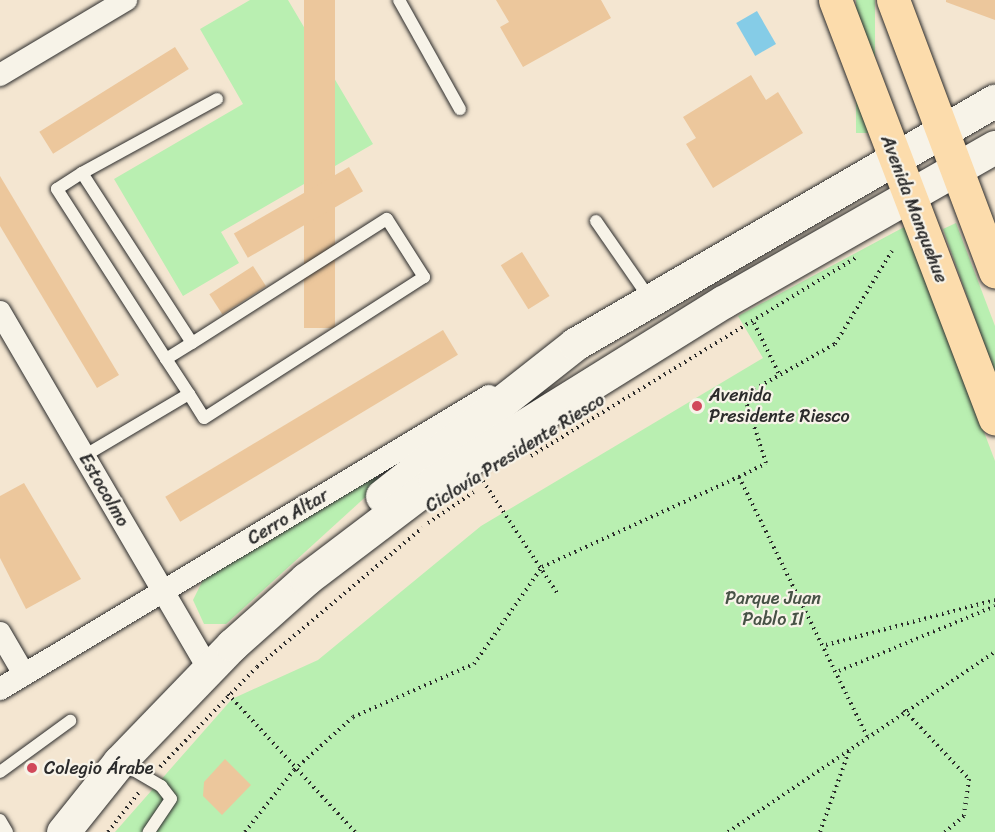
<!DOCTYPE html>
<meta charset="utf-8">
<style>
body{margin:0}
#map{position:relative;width:995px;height:832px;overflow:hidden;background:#f4e6d1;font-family:Sriracha,sans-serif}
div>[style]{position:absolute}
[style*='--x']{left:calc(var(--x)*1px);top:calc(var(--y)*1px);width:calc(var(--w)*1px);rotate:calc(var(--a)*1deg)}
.green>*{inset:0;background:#b9efb1;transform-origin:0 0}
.water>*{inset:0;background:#85cce7;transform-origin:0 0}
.building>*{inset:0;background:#ecc79c;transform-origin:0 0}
.path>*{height:4px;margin-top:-2px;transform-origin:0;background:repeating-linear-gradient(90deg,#2b2b2b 0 1.5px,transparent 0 6px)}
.roads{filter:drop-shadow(0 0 2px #2b2b2b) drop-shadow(0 0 2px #2b2b2b)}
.service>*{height:12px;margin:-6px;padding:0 6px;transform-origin:6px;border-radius:6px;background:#f7f3e8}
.minor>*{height:22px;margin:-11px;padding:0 11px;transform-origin:11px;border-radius:11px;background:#f7f3e8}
.secondary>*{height:33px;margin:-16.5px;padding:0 16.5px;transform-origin:16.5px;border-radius:16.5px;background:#f7f3e8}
.primary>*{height:33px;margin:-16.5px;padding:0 16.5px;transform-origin:16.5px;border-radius:16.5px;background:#fcdcac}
.dots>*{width:16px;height:16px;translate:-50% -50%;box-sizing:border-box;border:3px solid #f7f3e8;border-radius:50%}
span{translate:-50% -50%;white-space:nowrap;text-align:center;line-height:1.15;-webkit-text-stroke:4.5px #f7f3e8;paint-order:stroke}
.street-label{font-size:18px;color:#2b2b2b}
.poi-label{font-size:18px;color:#2b2b2b}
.left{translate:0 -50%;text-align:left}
.park-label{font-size:18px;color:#475246}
</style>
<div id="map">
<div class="green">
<div style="clip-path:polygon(250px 0,288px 0,373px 144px,221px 232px,239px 263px,183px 296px,114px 179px,243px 104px,200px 29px)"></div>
<div style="left:856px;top:0;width:19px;height:133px"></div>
<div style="clip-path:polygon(956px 223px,995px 326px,995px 374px,943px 229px)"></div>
<div style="clip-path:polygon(906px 226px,995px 461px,995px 832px,115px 832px,232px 699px,318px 660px,481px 526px,763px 358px,738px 316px)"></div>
<div style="clip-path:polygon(375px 476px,383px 481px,226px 624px,204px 624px,193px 600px,204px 578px)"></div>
</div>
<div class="water">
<div style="left:757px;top:11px;width:38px;height:24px;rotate:60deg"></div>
</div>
<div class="building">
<div style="left:304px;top:0;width:31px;height:328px"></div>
<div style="clip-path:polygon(496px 0,601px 0,611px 18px,523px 67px,500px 27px,509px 22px)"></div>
<div style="clip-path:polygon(946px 0,995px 0,995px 20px,946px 2px)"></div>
<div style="left:175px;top:47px;width:26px;height:160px;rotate:58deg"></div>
<div style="clip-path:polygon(751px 75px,766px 100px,778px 92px,803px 133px,713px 188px,686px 144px,696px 138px,683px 117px)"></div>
<div style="left:349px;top:167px;width:28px;height:133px;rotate:60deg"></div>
<div style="clip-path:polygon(0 176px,119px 375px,97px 388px,0 226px)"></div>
<div style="left:522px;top:252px;width:52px;height:25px;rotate:58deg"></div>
<div style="left:253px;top:266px;width:24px;height:52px;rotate:57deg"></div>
<div style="left:443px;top:330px;width:29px;height:324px;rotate:59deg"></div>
<div style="clip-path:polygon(24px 483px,81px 579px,26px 609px,0 558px,0 496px)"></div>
<div style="clip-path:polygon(225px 759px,251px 785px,222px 815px,203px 796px,204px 782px)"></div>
</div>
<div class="path">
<div style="--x:754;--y:323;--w:59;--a:63.9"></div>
<div style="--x:531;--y:456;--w:382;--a:-31.4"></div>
<div style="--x:739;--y:477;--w:30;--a:-27"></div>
<div style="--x:766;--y:463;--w:71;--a:-107.9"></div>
<div style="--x:744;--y:395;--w:104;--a:-29.3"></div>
<div style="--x:835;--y:344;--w:109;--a:-58.5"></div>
<div style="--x:483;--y:481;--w:134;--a:56.5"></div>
<div style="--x:428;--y:523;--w:55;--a:-34"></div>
<div style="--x:826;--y:645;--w:175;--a:-14.9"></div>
<div style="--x:839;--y:671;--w:169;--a:-22.6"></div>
<div style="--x:228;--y:694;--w:188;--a:47.4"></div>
<div style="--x:904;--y:710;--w:95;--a:46.7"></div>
<div style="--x:969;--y:779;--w:37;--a:98"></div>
<div style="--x:964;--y:816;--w:25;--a:140"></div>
<div style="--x:160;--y:767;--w:139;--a:-45.9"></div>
<div style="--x:257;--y:667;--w:216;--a:-40.1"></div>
<div style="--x:108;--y:832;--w:52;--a:-52"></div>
<div style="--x:245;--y:832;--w:79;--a:-51.7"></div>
<div style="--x:294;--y:770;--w:79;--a:-41.9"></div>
<div style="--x:353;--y:717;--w:132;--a:-23.7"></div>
<div style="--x:474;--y:664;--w:118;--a:-55"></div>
<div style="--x:542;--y:567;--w:217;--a:-24.6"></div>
<div style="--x:739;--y:477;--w:289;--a:63.7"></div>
<div style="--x:728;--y:832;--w:322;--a:-34"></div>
<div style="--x:820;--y:832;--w:89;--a:-70.3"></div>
</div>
<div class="roads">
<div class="service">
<div style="--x:399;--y:0;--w:125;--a:60.8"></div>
<div style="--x:82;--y:173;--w:154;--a:-28.7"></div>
<div style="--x:596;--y:221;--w:95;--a:55.3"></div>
<div style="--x:166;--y:359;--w:31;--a:-32"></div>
<div style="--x:192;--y:343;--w:231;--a:-32.5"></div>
<div style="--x:387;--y:219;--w:69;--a:57.5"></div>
<div style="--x:424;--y:277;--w:261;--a:147.3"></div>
<div style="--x:204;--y:418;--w:28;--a:-122"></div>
<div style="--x:189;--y:394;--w:42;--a:-123.3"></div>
<div style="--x:166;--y:359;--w:202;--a:-122.7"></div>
<div style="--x:57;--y:189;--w:30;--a:-33"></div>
<div style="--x:82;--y:173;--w:202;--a:57.1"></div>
<div style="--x:84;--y:456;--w:122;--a:-30.6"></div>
<div style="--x:120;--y:762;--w:48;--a:30.3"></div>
<div style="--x:161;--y:786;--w:16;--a:52"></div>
<div style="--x:171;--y:799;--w:40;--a:124"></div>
<div style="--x:0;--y:772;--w:87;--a:-36.1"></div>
<div style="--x:0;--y:820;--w:14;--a:60"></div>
</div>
<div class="minor">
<div style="--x:0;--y:75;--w:147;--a:-30.8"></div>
<div style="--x:0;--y:312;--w:412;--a:59.7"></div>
<div style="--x:0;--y:633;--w:48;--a:59.7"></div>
<div style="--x:0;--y:689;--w:570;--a:-30.93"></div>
</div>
<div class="secondary">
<div style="--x:382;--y:496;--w:246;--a:-38.2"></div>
<div style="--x:575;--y:344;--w:485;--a:-30.1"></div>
<div style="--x:63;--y:832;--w:90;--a:-51.3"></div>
<div style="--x:119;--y:762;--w:163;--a:-46"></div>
<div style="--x:232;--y:645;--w:99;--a:-41.7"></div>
<div style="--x:306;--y:579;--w:162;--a:-37.2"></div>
<div style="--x:435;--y:481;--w:339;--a:-31.9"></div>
<div style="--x:723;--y:302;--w:313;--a:-29.7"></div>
</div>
<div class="primary">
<div style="--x:835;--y:0;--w:448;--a:69.1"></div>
<div style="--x:893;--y:0;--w:290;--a:69.4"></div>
</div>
</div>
<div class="dots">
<div style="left:697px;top:406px;background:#d1495b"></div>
<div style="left:32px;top:768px;background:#d1495b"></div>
</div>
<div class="street-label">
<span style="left:914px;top:209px;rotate:69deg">Avenida Manquehue</span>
<span style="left:515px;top:453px;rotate:-32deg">Ciclovía Presidente Riesco</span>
<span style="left:104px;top:490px;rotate:60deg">Estocolmo</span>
<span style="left:288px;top:517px;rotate:-31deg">Cerro Altar</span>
</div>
<div class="poi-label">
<span class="left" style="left:709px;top:406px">Avenida<br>Presidente Riesco</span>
<span class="left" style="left:44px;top:768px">Colegio Árabe</span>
</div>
<div class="park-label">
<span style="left:773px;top:609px">Parque Juan<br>Pablo II</span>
</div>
</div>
